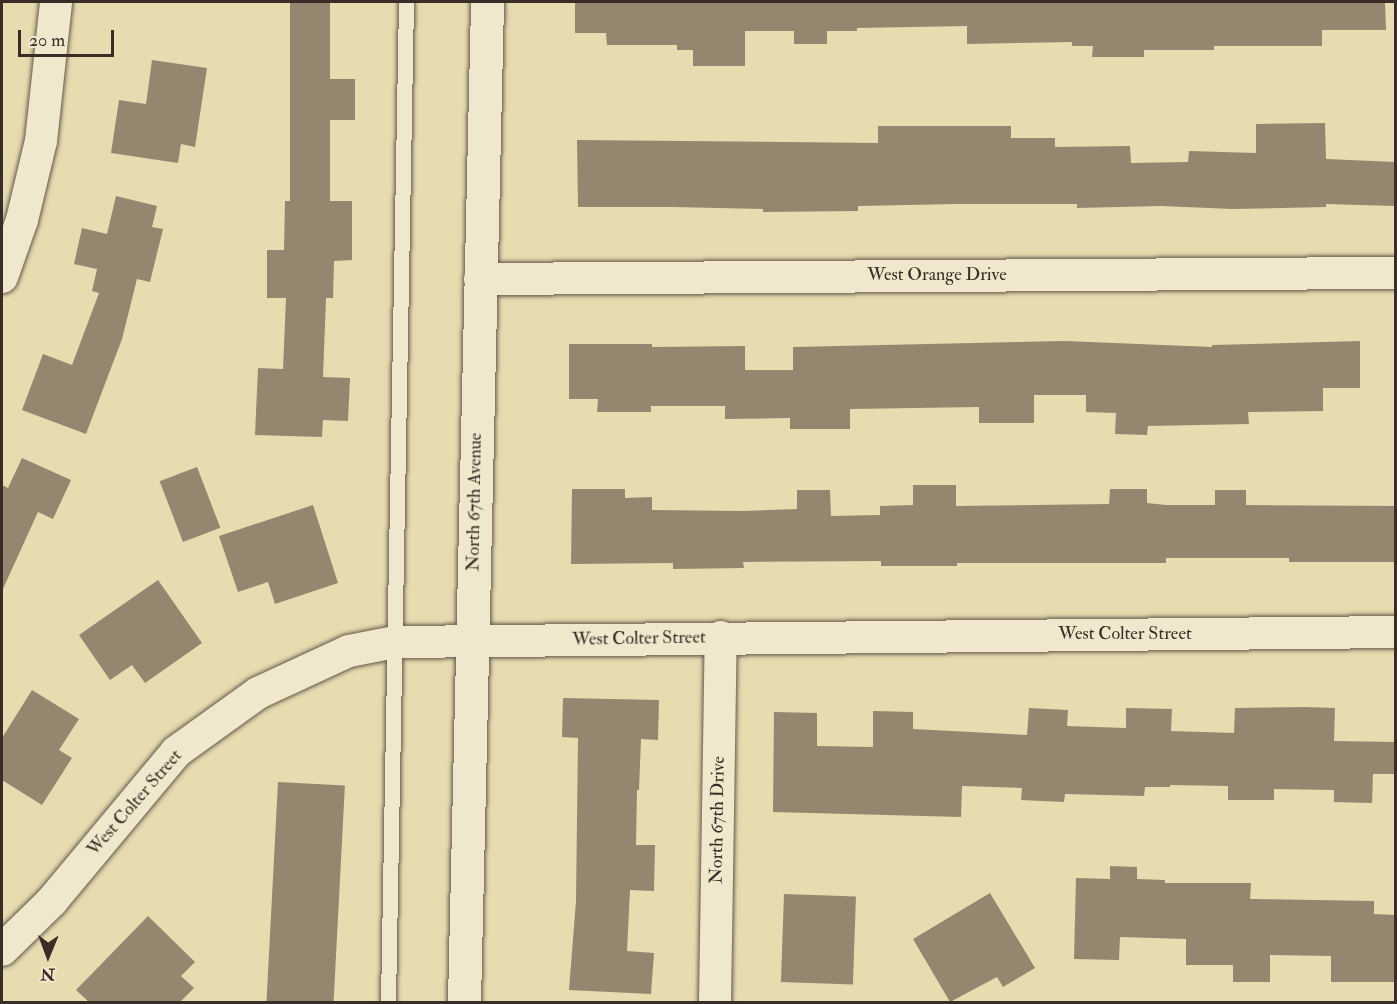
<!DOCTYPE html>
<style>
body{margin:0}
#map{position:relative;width:1397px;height:1004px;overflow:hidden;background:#e7dbb0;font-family:"IM FELL Double Pica",serif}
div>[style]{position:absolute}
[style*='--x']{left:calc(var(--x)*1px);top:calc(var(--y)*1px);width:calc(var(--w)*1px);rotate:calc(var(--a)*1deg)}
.building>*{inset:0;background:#94876f;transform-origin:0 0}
.roads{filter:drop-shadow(0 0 2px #65584a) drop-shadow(0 0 2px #65584a)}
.lane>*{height:15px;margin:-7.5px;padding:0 7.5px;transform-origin:7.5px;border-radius:7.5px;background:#efe8cc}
.street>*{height:32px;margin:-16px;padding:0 16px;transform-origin:16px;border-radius:16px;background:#efe8cc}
.secondary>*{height:33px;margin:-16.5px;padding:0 16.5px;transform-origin:16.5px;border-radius:16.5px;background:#efe8cc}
span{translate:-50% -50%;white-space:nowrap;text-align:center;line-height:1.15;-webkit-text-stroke:6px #efe8cc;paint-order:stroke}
.street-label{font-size:18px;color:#3a2d28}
.frame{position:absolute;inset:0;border:3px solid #3a2d28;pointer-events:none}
.north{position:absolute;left:18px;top:926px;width:60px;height:60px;-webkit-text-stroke:4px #efe8cc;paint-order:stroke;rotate:181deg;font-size:16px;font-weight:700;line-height:24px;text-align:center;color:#3a2d28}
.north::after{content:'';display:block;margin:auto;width:21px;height:27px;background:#3a2d28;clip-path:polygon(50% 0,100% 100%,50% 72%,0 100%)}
.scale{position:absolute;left:18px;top:30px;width:96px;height:27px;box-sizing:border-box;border:3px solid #3a2d28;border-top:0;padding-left:8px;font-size:18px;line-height:21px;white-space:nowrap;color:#3a2d28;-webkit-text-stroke:4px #efe8cc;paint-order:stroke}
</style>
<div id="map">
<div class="building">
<div style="clip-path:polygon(290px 2px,330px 2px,330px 79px,355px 79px,355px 120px,330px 120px,330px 201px,352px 201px,352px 260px,334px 261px,333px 298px,326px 298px,323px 377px,350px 378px,348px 421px,323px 420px,322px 437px,255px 435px,258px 368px,283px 369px,286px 298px,267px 298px,267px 250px,284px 250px,285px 201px,290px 201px)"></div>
<div style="clip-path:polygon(575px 2px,1385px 2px,1386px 30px,1322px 30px,1322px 46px,1214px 46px,1214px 50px,1144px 50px,1144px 57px,1092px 57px,1093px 46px,1072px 46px,1072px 42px,967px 44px,967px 26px,857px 28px,857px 31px,827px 31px,827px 44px,794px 44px,794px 31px,745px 31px,745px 66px,693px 66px,693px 50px,677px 50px,677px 45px,607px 45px,606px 33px,575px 33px)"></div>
<div style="clip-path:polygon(152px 60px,207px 68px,195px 147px,181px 144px,178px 163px,111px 153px,119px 100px,146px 104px)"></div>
<div style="clip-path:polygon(1325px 123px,1326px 159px,1395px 162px,1395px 206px,1326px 204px,1326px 207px,1233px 209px,1161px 206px,1077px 208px,1077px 204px,956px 204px,858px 206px,858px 211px,763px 212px,763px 209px,673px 207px,578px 207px,577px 140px,878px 143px,878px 126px,1011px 126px,1011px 138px,1055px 138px,1055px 147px,1130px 146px,1131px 163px,1188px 162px,1189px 151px,1256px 153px,1256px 124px)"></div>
<div style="clip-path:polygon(116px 196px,157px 206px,152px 227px,163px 229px,150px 282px,137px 279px,122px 339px,86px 434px,22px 410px,43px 354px,72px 365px,99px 293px,92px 291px,97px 269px,74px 264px,82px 228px,107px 234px)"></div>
<div style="clip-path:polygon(1065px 341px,1212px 347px,1212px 345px,1360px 341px,1360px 388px,1323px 388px,1323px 411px,1248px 412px,1249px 424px,1148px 426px,1147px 435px,1115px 434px,1116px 413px,1086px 412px,1086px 395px,1034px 395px,1034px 423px,979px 423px,979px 407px,850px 409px,850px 429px,790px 429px,790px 418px,725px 419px,725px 406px,651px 406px,651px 412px,597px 412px,598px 399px,569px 399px,569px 344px,652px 344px,652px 347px,745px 346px,745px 370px,793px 370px,793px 347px)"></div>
<div style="clip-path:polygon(22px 458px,71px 480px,53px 519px,38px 512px,2px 591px,2px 485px,8px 488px)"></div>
<div style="left:197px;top:467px;width:65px;height:40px;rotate:69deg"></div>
<div style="clip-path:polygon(913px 485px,956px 485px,956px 506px,1109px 504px,1110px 489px,1147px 489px,1147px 503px,1166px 505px,1215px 505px,1215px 490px,1246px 490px,1246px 505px,1395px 506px,1395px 562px,1289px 562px,1289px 558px,1166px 558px,1166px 563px,957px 563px,957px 566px,881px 566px,881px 561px,743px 562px,744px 568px,673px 569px,673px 563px,571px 564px,572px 489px,625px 489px,625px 498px,652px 497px,652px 510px,743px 511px,797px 509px,797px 490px,830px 490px,831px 516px,880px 515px,880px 506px,913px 505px)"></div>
<div style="clip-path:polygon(313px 505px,338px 583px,275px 604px,268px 582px,238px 592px,219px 536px)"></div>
<div style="clip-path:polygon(158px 580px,202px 643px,145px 683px,132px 665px,110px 680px,79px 635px)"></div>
<div style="clip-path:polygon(32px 690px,79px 719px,59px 750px,72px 758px,42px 805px,2px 780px,2px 738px)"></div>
<div style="clip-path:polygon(563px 698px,659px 700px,658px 740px,641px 739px,639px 790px,637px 790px,636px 845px,655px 845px,654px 891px,630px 890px,627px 951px,654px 953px,651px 994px,569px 990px,576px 901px,578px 738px,562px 737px)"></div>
<div style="clip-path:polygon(1304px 707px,1335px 708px,1334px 741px,1395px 742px,1395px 774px,1373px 774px,1372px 803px,1334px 802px,1334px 790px,1274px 789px,1274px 800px,1228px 800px,1228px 786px,1170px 785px,1170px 787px,1145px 787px,1144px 796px,1065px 794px,1064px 802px,1021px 800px,1022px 788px,962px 786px,961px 817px,773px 812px,774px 712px,817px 713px,817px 746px,873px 747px,873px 711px,913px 712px,913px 729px,1027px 735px,1029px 708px,1068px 710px,1067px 726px,1126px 728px,1126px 708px,1172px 709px,1171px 731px,1234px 733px,1235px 708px)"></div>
<div style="left:278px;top:782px;width:67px;height:220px;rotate:3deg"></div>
<div style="clip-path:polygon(1110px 866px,1137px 867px,1137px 879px,1165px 880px,1165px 883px,1251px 883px,1250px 899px,1374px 901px,1374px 914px,1395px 915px,1395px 982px,1331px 982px,1331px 956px,1270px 955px,1270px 982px,1233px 982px,1233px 965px,1186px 965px,1186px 939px,1120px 937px,1119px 960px,1074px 959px,1076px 878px,1110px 879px)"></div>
<div style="clip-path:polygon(990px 893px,1035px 968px,1003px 987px,997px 977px,950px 1002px,913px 939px)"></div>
<div style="left:784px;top:894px;width:72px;height:88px;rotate:2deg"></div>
<div style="clip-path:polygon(148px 916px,195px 962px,181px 976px,194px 988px,180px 1002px,89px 1002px,76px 990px)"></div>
</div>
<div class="roads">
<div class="lane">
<div style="--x:388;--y:1002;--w:1000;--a:-88.97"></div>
</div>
<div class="street">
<div style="--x:2;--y:277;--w:60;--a:-70.7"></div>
<div style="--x:22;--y:220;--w:81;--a:-76.5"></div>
<div style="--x:41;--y:141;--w:140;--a:-83.8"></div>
<div style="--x:480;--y:279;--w:916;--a:-0.38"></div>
<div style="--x:2;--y:950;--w:70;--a:-44.4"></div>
<div style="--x:52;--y:901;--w:194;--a:-50.2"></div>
<div style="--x:176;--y:752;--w:101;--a:-35.7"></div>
<div style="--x:258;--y:693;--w:100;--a:-24.8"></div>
<div style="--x:349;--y:651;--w:47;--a:-11.1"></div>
<div style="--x:395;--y:642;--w:1001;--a:-0.57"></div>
<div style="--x:715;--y:1002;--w:365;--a:-89.1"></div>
</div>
<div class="secondary">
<div style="--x:464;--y:1002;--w:1000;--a:-88.68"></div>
</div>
</div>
<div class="street-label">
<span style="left:937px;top:275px">West Orange Drive</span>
<span style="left:475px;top:502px;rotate:-89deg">North 67th Avenue</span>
<span style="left:1125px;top:634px">West Colter Street</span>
<span style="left:639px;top:639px;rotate:-1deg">West Colter Street</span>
<span style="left:135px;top:803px;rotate:-49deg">West Colter Street</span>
<span style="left:718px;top:820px;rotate:-89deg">North 67th Drive</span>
</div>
<div class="frame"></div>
<div class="north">N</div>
<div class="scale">20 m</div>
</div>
